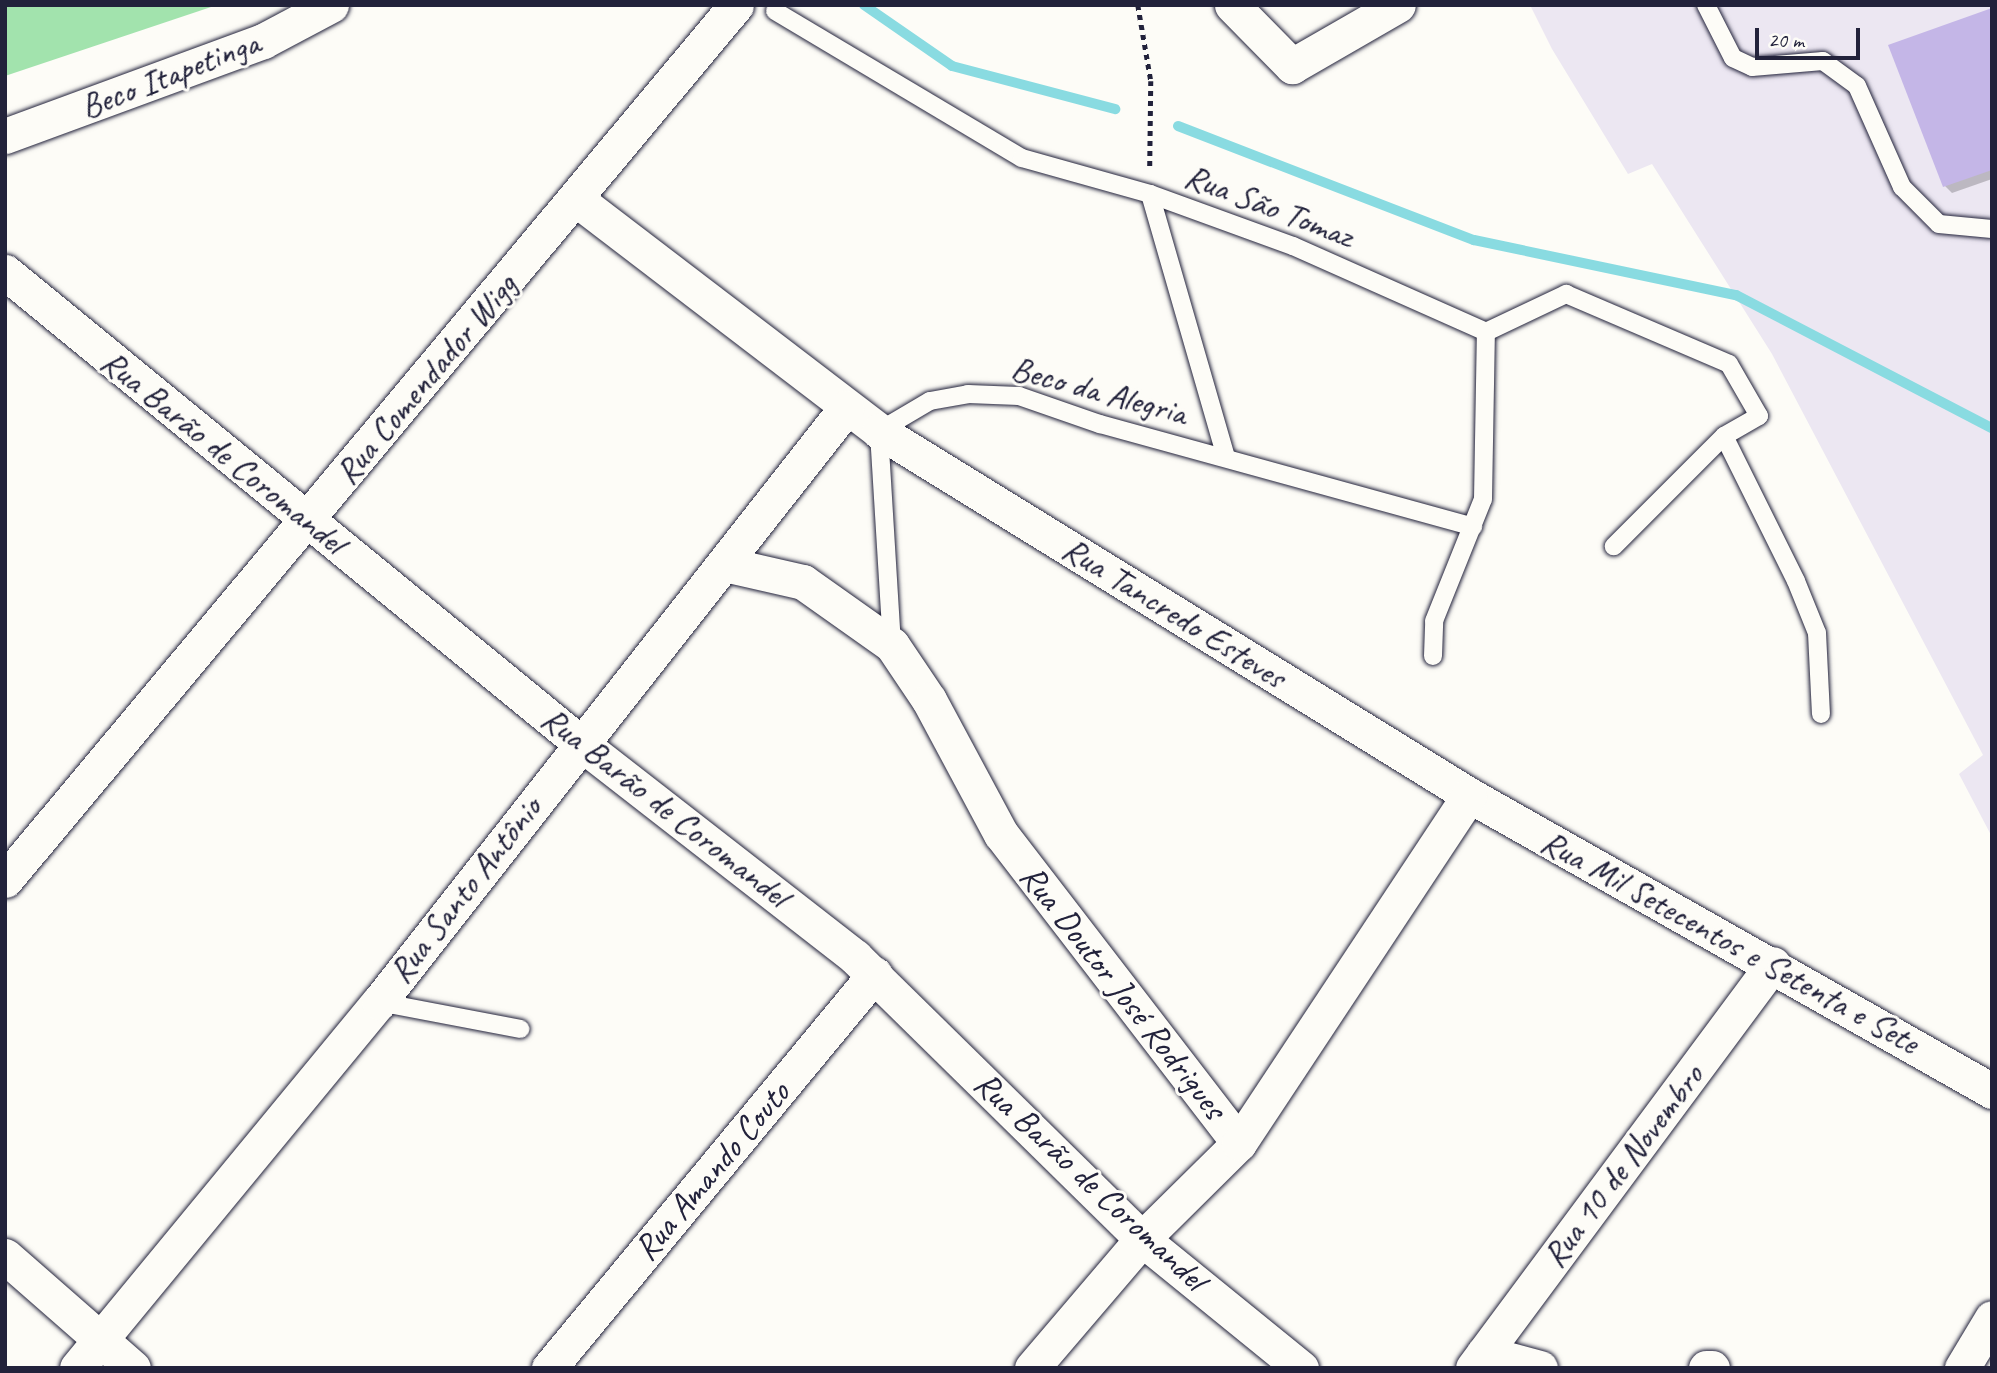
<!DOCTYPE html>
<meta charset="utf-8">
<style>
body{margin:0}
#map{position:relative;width:1997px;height:1373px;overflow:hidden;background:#fdfcf7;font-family:Caveat,sans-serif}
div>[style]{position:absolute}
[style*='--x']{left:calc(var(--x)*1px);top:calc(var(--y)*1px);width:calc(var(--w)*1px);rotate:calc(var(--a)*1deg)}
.built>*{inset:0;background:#ece7f2}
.green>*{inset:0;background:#a2e3ad}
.shadow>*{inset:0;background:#0003}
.stream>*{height:10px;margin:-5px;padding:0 5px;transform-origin:5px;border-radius:5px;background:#89dbe1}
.building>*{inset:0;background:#c4b6e7}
.path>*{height:4.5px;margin-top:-2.25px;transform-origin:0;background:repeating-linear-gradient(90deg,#22223b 0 5px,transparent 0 10px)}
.roads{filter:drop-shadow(0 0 2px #22223b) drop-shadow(0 0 2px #22223b)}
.lane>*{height:18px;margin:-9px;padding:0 9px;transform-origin:9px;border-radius:9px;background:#fdfcf7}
.street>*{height:35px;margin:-17.5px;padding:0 17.5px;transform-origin:17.5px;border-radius:17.5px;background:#fdfcf7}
span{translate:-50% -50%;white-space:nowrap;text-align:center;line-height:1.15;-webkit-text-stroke:6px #fdfcf7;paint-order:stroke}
.street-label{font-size:35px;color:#22223b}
.frame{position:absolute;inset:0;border:7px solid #22223b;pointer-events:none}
.scale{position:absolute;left:1755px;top:28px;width:105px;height:32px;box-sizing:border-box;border:4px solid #22223b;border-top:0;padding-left:9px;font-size:21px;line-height:24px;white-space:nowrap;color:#22223b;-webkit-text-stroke:5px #fdfcf7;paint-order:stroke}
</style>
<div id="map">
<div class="built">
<div style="clip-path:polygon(1530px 5px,1992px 5px,1992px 837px,1959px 774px,1983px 755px,1772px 354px,1652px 164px,1628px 174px,1552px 49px)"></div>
</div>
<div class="green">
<div style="clip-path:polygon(5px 5px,217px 5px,5px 76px)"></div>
</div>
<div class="shadow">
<div style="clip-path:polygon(1992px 10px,1992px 179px,1952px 193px,1945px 186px)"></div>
</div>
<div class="stream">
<div style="--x:864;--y:5;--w:107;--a:34.7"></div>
<div style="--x:952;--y:66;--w:169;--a:14.8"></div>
<div style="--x:1178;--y:126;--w:317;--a:21.1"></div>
<div style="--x:1474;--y:240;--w:268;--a:11.9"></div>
<div style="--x:1736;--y:295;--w:288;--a:27.5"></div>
</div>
<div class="building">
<div style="clip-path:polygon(1992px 8px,1992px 170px,1943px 187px,1888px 45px)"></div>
</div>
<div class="path">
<div style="--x:1138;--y:5;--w:77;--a:80.3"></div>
<div style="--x:1151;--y:81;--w:87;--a:90.7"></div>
</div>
<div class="roads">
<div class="lane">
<div style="--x:1706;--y:5;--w:59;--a:63"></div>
<div style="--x:1733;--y:58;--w:21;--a:25"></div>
<div style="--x:1752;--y:67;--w:71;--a:-4.8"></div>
<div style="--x:1823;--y:61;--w:42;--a:36.3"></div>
<div style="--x:1857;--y:86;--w:111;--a:66"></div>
<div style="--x:1902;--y:187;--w:52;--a:45"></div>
<div style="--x:1939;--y:224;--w:53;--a:5.4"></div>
<div style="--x:775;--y:11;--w:287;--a:30.8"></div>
<div style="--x:1022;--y:158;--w:133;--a:15.7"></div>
<div style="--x:1150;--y:194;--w:152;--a:20"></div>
<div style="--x:1293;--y:246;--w:211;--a:24"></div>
<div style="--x:1150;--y:194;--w:274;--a:73.9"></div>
<div style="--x:1486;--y:332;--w:89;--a:-25.4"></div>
<div style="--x:1566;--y:294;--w:177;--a:23.2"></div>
<div style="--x:1729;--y:364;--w:60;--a:60"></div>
<div style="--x:1759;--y:416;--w:40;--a:150.3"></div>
<div style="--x:1724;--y:436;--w:156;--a:135"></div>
<div style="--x:1724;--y:436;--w:162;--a:63.6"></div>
<div style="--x:1796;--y:581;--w:56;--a:68"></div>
<div style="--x:1817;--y:633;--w:81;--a:87.2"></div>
<div style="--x:892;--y:645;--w:214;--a:-93.5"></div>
<div style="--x:879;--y:431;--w:59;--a:-30.5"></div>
<div style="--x:930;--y:401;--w:39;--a:-10"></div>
<div style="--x:968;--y:394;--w:51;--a:2.2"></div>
<div style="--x:1019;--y:396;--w:86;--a:19.1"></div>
<div style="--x:1100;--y:424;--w:387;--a:15.4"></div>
<div style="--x:1433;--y:656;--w:35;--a:-88"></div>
<div style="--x:1434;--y:621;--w:131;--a:-68.1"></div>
<div style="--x:1483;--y:499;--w:167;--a:-89"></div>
<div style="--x:379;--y:1002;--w:144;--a:10.8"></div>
</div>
<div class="street">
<div style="--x:1232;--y:5;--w:86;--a:45.5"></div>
<div style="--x:1292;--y:66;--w:122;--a:-29.9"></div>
<div style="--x:5;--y:136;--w:275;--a:-20.2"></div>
<div style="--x:263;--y:41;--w:77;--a:-27.9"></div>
<div style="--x:576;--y:199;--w:382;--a:37.4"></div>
<div style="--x:879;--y:431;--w:693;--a:31.67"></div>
<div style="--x:1469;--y:795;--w:601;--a:29.51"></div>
<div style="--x:5;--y:272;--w:742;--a:39.31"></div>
<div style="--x:579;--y:742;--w:350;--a:37.9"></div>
<div style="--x:855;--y:957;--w:402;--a:44.5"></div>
<div style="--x:1142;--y:1239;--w:205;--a:39.1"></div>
<div style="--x:724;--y:564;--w:81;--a:12.8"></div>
<div style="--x:803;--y:582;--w:109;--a:35.3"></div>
<div style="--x:892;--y:645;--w:66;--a:56.1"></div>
<div style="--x:929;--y:700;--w:152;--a:61.8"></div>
<div style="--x:1001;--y:834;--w:390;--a:52.4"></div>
<div style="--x:5;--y:880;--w:1140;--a:-50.12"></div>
<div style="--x:5;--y:1256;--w:170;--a:41.2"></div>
<div style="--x:1484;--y:1353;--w:58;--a:15"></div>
<div style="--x:77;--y:1368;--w:475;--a:-50.5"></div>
<div style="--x:379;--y:1002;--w:756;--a:-51.83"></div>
<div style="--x:549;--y:1368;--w:511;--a:-50.4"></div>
<div style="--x:1032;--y:1368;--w:170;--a:-49.5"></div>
<div style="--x:1142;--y:1239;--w:136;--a:-44.7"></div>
<div style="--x:1239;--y:1143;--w:417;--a:-56.5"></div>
<div style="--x:1473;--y:1368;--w:503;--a:-53.4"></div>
<div style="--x:1706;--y:1368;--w:6;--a:0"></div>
<div style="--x:1962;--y:1368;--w:58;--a:-59"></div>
</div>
</div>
<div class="street-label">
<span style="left:170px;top:75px;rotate:-21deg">Beco Itapetinga</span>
<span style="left:1269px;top:206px;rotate:21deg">Rua São Tomaz</span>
<span style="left:426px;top:379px;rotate:-50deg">Rua Comendador Wigg</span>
<span style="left:1099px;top:391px;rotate:15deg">Beco da Alegria</span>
<span style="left:223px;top:452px;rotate:39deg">Rua Barão de Coromandel</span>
<span style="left:1174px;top:613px;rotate:32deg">Rua Tancredo Esteves</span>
<span style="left:665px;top:807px;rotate:38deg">Rua Barão de Coromandel</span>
<span style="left:465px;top:890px;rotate:-52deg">Rua Santo Antônio</span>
<span style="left:1730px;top:942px;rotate:29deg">Rua Mil Setecentos e Setenta e Sete</span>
<span style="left:1123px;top:992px;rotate:52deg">Rua Doutor José Rodrigues</span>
<span style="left:1623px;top:1166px;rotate:-53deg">Rua 10 de Novembro</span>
<span style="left:712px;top:1171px;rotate:-50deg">Rua Amando Couto</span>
<span style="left:1090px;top:1181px;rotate:43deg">Rua Barão de Coromandel</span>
</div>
<div class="frame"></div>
<div class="scale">20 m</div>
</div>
